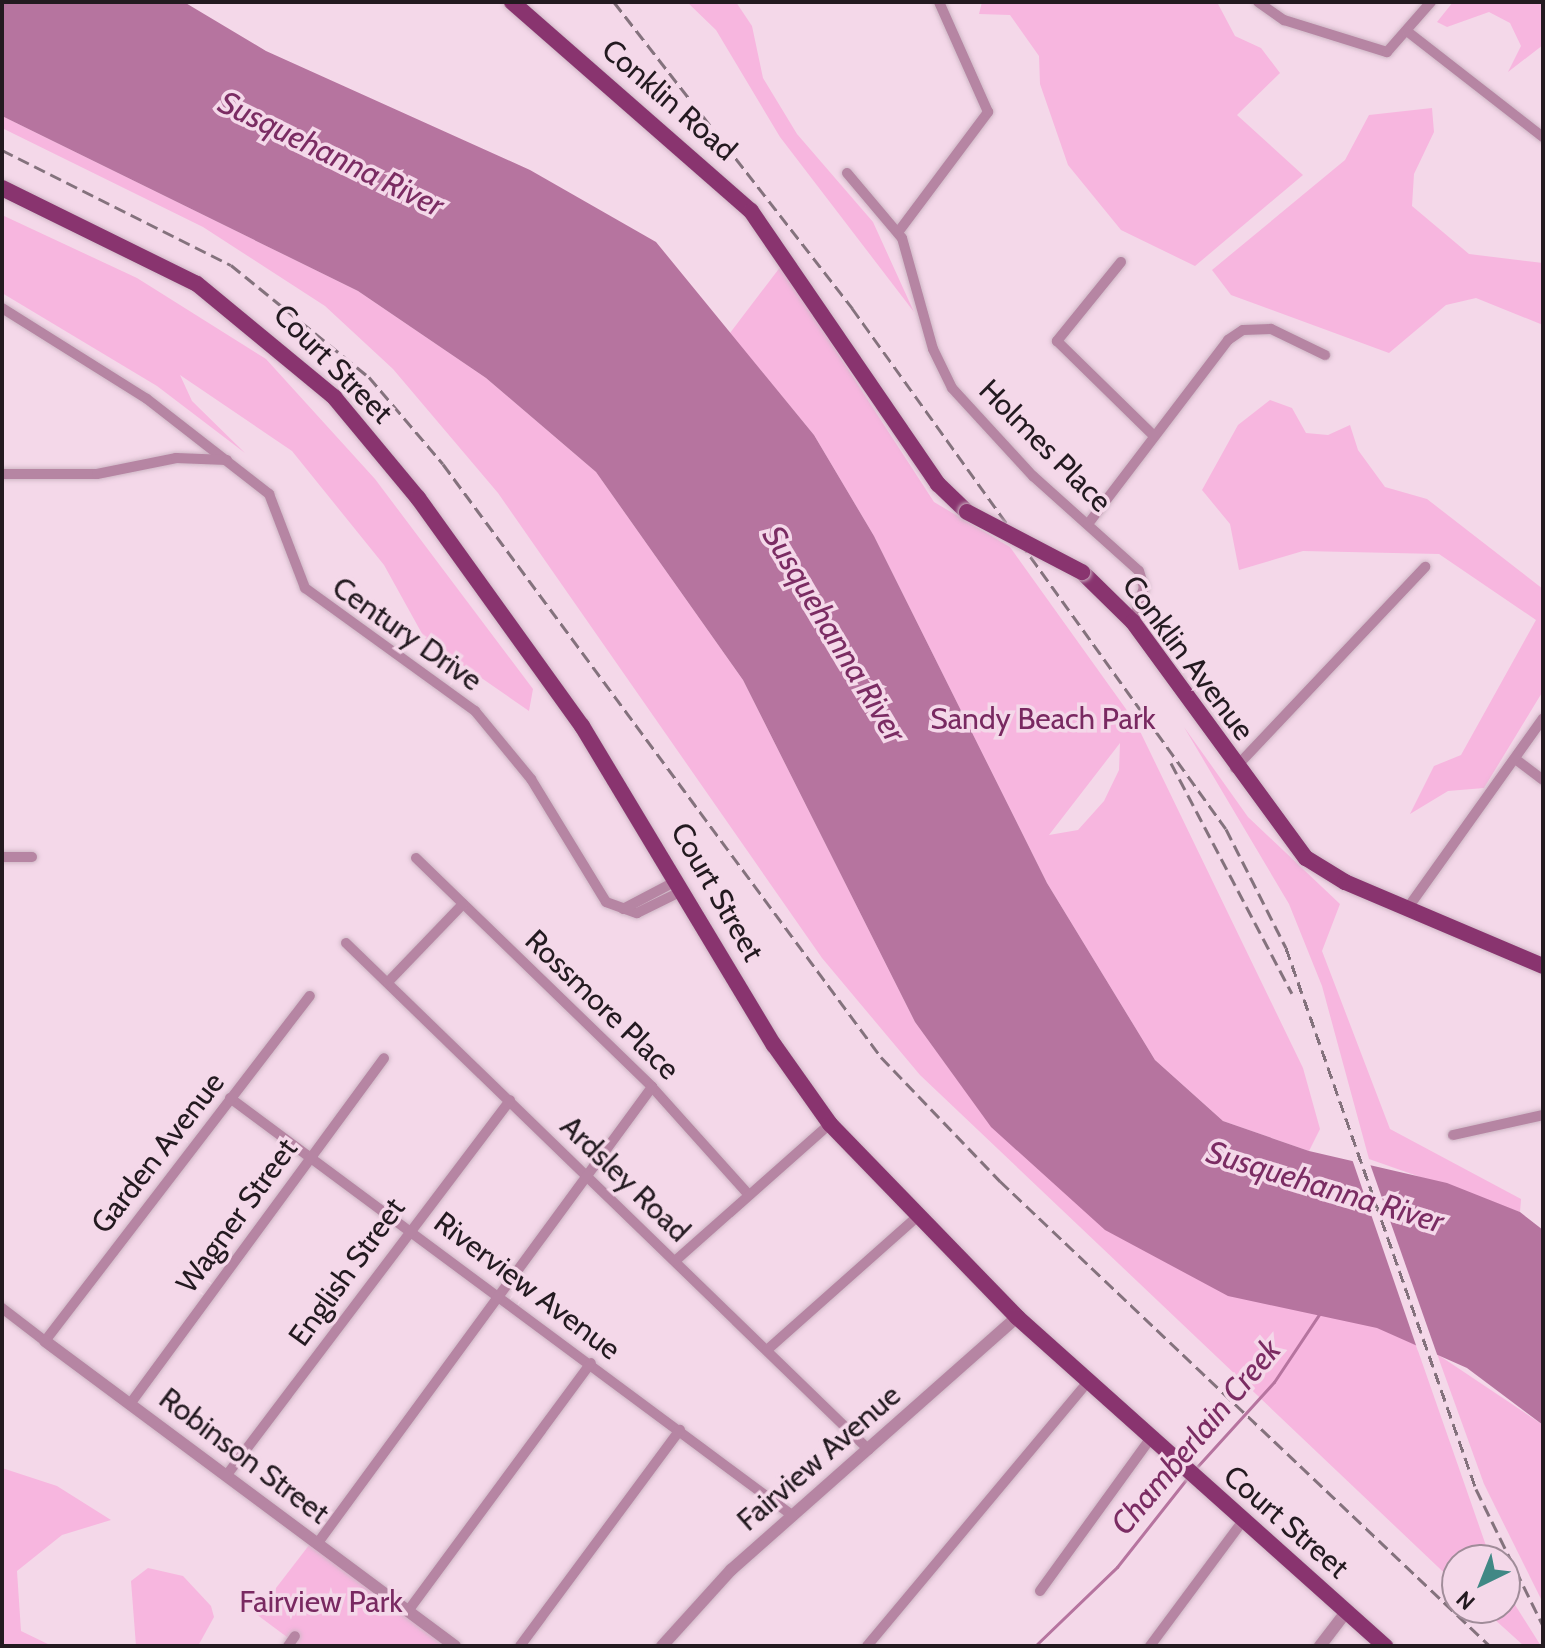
<!DOCTYPE html>
<style>
body{margin:0}
#map{position:relative;width:1545px;height:1648px;overflow:hidden;background:#f4d8e9;font-family:Cabin,sans-serif}
div>[style]{position:absolute}
[style*='--x']{left:calc(var(--x)*1px);top:calc(var(--y)*1px);width:calc(var(--w)*1px);rotate:calc(var(--a)*1deg)}
.green>*{inset:0;background:#f7b6df}
.water>*{inset:0;background:#b6749f}
.pier>*{inset:0;background:#f4d8e9}
.stream>*{height:3px;margin:-1.5px;padding:0 1.5px;transform-origin:1.5px;border-radius:1.5px;background:#b6749f}
.roads{filter:drop-shadow(0 0 2px #ceb6c5) drop-shadow(0 0 2px #ceb6c5)}
.minor>*{height:10px;margin:-5px;padding:0 5px;transform-origin:5px;border-radius:5px;background:#b685a3}
.tertiary>*{height:12px;margin:-6px;padding:0 6px;transform-origin:6px;border-radius:6px;background:#b685a3}
.primary>*{height:16px;margin:-8px;padding:0 8px;transform-origin:8px;border-radius:8px;background:#89346f}
.rail>*{height:3px;margin-top:-1.5px;transform-origin:0;background:repeating-linear-gradient(90deg,#84727d 0 12px,transparent 0 18px)}
.bridges{filter:drop-shadow(0 0 2px #ceb6c5) drop-shadow(0 0 2px #ceb6c5)}
.primary-bridge>*{height:16px;margin:-8px;padding:0 8px;transform-origin:8px;border-radius:8px;background:#89346f}
span{translate:-50% -50%;white-space:nowrap;text-align:center;line-height:1.15;-webkit-text-stroke:7px #f4d8e9;paint-order:stroke}
.street-label{font-size:30px;color:#231a20}
.park-label{font-size:30px;color:#792961}
.water-label{font-size:32px;color:#7b2c63;font-style:italic}
.frame{position:absolute;inset:0;border:4px solid #231a20;pointer-events:none}
.north{position:absolute;left:1441px;top:1544px;width:80px;height:80px;box-sizing:border-box;background:#f4d8e9;border:2px solid #a08c99;border-radius:50%;rotate:223deg;font-size:22px;font-weight:700;line-height:32px;text-align:center;color:#231a20}
.north::after{content:'';display:block;margin:auto;width:28px;height:36px;background:#408885;clip-path:polygon(50% 0,100% 100%,50% 72%,0 100%)}
</style>
<div id="map">
<div class="green">
<div style="clip-path:polygon(687px 2px,736px 2px,752px 26px,763px 78px,797px 134px,873px 222px,914px 312px,780px 137px,716px 30px)"></div>
<div style="clip-path:polygon(982px 2px,1217px 2px,1235px 36px,1261px 48px,1280px 73px,1237px 115px,1303px 175px,1195px 266px,1121px 230px,1068px 165px,1040px 84px,1039px 56px,1010px 15px,979px 14px)"></div>
<div style="clip-path:polygon(1453px 2px,1543px 2px,1543px 45px,1508px 72px,1521px 46px,1510px 23px,1489px 12px,1447px 27px,1437px 22px)"></div>
<div style="clip-path:polygon(1432px 108px,1434px 132px,1414px 174px,1412px 206px,1469px 254px,1543px 263px,1543px 325px,1476px 298px,1446px 305px,1389px 353px,1231px 295px,1212px 270px,1345px 160px,1369px 115px)"></div>
<div style="clip-path:polygon(2px 116px,358px 291px,486px 378px,596px 472px,743px 680px,915px 1022px,991px 1126px,1416px 1345px,1491px 1560px,1457px 1560px,1457px 1585px,920px 1075px,822px 958px,498px 493px,393px 369px,325px 306px,203px 227px,2px 128px)"></div>
<div style="clip-path:polygon(2px 215px,137px 278px,266px 359px,375px 479px,533px 689px,529px 711px,425px 639px,384px 565px,292px 451px,180px 375px,192px 401px,245px 453px,157px 386px,2px 293px)"></div>
<div style="clip-path:polygon(evenodd,781px 266px,934px 502px,1010px 547px,1136px 723px,1303px 1068px,1320px 1129px,1309px 1151px,1223px 1121px,1155px 1060px,1047px 883px,874px 536px,814px 435px,730px 333px,781px 266px,1120px 743px,1119px 770px,1104px 801px,1078px 830px,1049px 835px,1120px 743px)"></div>
<div style="clip-path:polygon(1270px 400px,1292px 408px,1306px 433px,1328px 435px,1350px 425px,1358px 450px,1385px 487px,1427px 499px,1543px 589px,1543px 691px,1484px 788px,1448px 791px,1410px 814px,1434px 766px,1461px 755px,1536px 620px,1439px 554px,1303px 551px,1239px 570px,1230px 524px,1202px 490px,1238px 425px)"></div>
<div style="clip-path:polygon(1184px 727px,1248px 817px,1340px 904px,1322px 951px,1390px 1129px,1521px 1199px,1520px 1212px,1369px 1159px,1322px 986px,1289px 904px)"></div>
<div style="clip-path:polygon(1437px 1354px,1543px 1425px,1543px 1603px,1484px 1484px)"></div>
<div style="clip-path:polygon(2px 1468px,57px 1486px,111px 1520px,62px 1535px,17px 1571px,21px 1631px,52px 1646px,2px 1646px)"></div>
<div style="clip-path:polygon(313px 1540px,455px 1646px,299px 1646px,256px 1614px)"></div>
<div style="clip-path:polygon(148px 1568px,183px 1576px,211px 1606px,214px 1617px,198px 1646px,136px 1646px,131px 1581px)"></div>
<div style="clip-path:polygon(1505px 1589px,1541px 1646px,1524px 1646px,1482px 1608px,1505px 1608px)"></div>
</div>
<div class="water">
<div style="clip-path:polygon(2px 2px,184px 2px,266px 51px,530px 170px,656px 242px,814px 435px,874px 536px,1047px 883px,1155px 1060px,1223px 1121px,1309px 1151px,1447px 1183px,1520px 1212px,1543px 1230px,1543px 1425px,1467px 1368px,1377px 1328px,1228px 1296px,1105px 1230px,991px 1127px,915px 1022px,743px 680px,596px 472px,486px 378px,358px 291px,2px 116px)"></div>
</div>
<div class="pier">
<div style="clip-path:polygon(1351px 1156px,1369px 1161px,1439px 1360px,1418px 1351px)"></div>
</div>
<div class="stream">
<div style="--x:1196;--y:1468;--w:116;--a:-47.8"></div>
<div style="--x:1274;--y:1382;--w:83;--a:-56.3"></div>
<div style="--x:1035;--y:1646;--w:114;--a:-43.9"></div>
<div style="--x:1117;--y:1567;--w:115;--a:-51.7"></div>
</div>
<div class="roads">
<div class="minor">
<div style="--x:1258;--y:2;--w:32;--a:35"></div>
<div style="--x:1284;--y:20;--w:108;--a:17.3"></div>
<div style="--x:1387;--y:52;--w:67;--a:-48.7"></div>
<div style="--x:1408;--y:32;--w:171;--a:37.9"></div>
<div style="--x:847;--y:173;--w:85;--a:49.8"></div>
<div style="--x:902;--y:238;--w:115;--a:74.4"></div>
<div style="--x:933;--y:349;--w:43;--a:64"></div>
<div style="--x:952;--y:388;--w:120;--a:47.4"></div>
<div style="--x:1033;--y:476;--w:142;--a:41.9"></div>
<div style="--x:1139;--y:571;--w:17;--a:73"></div>
<div style="--x:1144;--y:587;--w:37;--a:107"></div>
<div style="--x:899;--y:231;--w:149;--a:-53.2"></div>
<div style="--x:988;--y:112;--w:120;--a:-114"></div>
<div style="--x:1121;--y:262;--w:102;--a:129"></div>
<div style="--x:1057;--y:341;--w:136;--a:44.4"></div>
<div style="--x:2;--y:308;--w:171;--a:32.1"></div>
<div style="--x:147;--y:399;--w:155;--a:37.9"></div>
<div style="--x:269;--y:494;--w:101;--a:69"></div>
<div style="--x:305;--y:588;--w:210;--a:35.9"></div>
<div style="--x:475;--y:711;--w:88;--a:50.5"></div>
<div style="--x:531;--y:779;--w:144;--a:58.6"></div>
<div style="--x:606;--y:902;--w:33;--a:20"></div>
<div style="--x:637;--y:913;--w:52;--a:-26.1"></div>
<div style="--x:2;--y:474;--w:95;--a:0"></div>
<div style="--x:97;--y:474;--w:81;--a:-11.4"></div>
<div style="--x:176;--y:458;--w:51;--a:2.2"></div>
<div style="--x:1088;--y:524;--w:231;--a:-52.7"></div>
<div style="--x:1228;--y:340;--w:18;--a:-34"></div>
<div style="--x:1243;--y:330;--w:28;--a:-2"></div>
<div style="--x:1271;--y:329;--w:60;--a:25.7"></div>
<div style="--x:1518;--y:761;--w:31;--a:37"></div>
<div style="--x:1235;--y:768;--w:277;--a:-46.6"></div>
<div style="--x:2;--y:857;--w:30;--a:0"></div>
<div style="--x:416;--y:858;--w:329;--a:44.1"></div>
<div style="--x:652;--y:1087;--w:144;--a:48.1"></div>
<div style="--x:623;--y:909;--w:62;--a:-27.8"></div>
<div style="--x:1407;--y:909;--w:234;--a:-54.5"></div>
<div style="--x:346;--y:943;--w:728;--a:44.11"></div>
<div style="--x:388;--y:982;--w:108;--a:-46.1"></div>
<div style="--x:230;--y:1098;--w:701;--a:36.59"></div>
<div style="--x:1453;--y:1135;--w:92;--a:-12.5"></div>
<div style="--x:675;--y:1261;--w:207;--a:-41.5"></div>
<div style="--x:2;--y:1308;--w:54;--a:37.5"></div>
<div style="--x:45;--y:1341;--w:435;--a:-52.5"></div>
<div style="--x:767;--y:1350;--w:200;--a:-41.6"></div>
<div style="--x:130;--y:1404;--w:429;--a:-53.7"></div>
<div style="--x:226;--y:1476;--w:471;--a:-52.9"></div>
<div style="--x:317;--y:1544;--w:567;--a:-53.76"></div>
<div style="--x:1040;--y:1591;--w:188;--a:-54.1"></div>
<div style="--x:408;--y:1611;--w:308;--a:-53.6"></div>
<div style="--x:288;--y:1646;--w:12;--a:-55"></div>
<div style="--x:520;--y:1646;--w:269;--a:-53.5"></div>
<div style="--x:867;--y:1646;--w:344;--a:-50.1"></div>
<div style="--x:1150;--y:1646;--w:154;--a:-53.4"></div>
</div>
<div class="tertiary">
<div style="--x:45;--y:1341;--w:511;--a:36.65"></div>
<div style="--x:662;--y:1646;--w:103;--a:-47.8"></div>
<div style="--x:731;--y:1570;--w:382;--a:-41.5"></div>
<div style="--x:1320;--y:1646;--w:43;--a:-52.6"></div>
</div>
<div class="primary">
<div style="--x:512;--y:2;--w:317;--a:41.2"></div>
<div style="--x:751;--y:211;--w:331;--a:55.6"></div>
<div style="--x:938;--y:484;--w:40;--a:44"></div>
<div style="--x:2;--y:188;--w:217;--a:26.2"></div>
<div style="--x:197;--y:284;--w:178;--a:39.5"></div>
<div style="--x:334;--y:397;--w:131;--a:50.3"></div>
<div style="--x:418;--y:498;--w:281;--a:54.3"></div>
<div style="--x:582;--y:726;--w:372;--a:59"></div>
<div style="--x:774;--y:1045;--w:97;--a:54.7"></div>
<div style="--x:830;--y:1124;--w:269;--a:45.9"></div>
<div style="--x:1017;--y:1317;--w:494;--a:41.8"></div>
<div style="--x:1082;--y:572;--w:71;--a:44.4"></div>
<div style="--x:1133;--y:622;--w:293;--a:53.8"></div>
<div style="--x:1306;--y:858;--w:46;--a:31.6"></div>
<div style="--x:1345;--y:882;--w:215;--a:23"></div>
</div>
</div>
<div class="rail">
<div style="--x:614;--y:2;--w:388;--a:52.1"></div>
<div style="--x:852;--y:308;--w:641;--a:54.33"></div>
<div style="--x:1226;--y:829;--w:133;--a:63.2"></div>
<div style="--x:1286;--y:948;--w:573;--a:70.65"></div>
<div style="--x:1476;--y:1489;--w:153;--a:63.9"></div>
<div style="--x:2;--y:150;--w:256;--a:26.7"></div>
<div style="--x:231;--y:265;--w:178;--a:39.1"></div>
<div style="--x:369;--y:377;--w:114;--a:49.6"></div>
<div style="--x:443;--y:464;--w:737;--a:53.55"></div>
<div style="--x:881;--y:1057;--w:172;--a:46.2"></div>
<div style="--x:1000;--y:1181;--w:676;--a:43.5"></div>
<div style="--x:1171;--y:763;--w:260;--a:62.3"></div>
</div>
<div class="bridges">
<div class="primary-bridge">
<div style="--x:967;--y:512;--w:130;--a:27.6"></div>
</div>
</div>
<div class="street-label">
<span style="left:669px;top:100px;rotate:41deg">Conklin Road</span>
<span style="left:333px;top:364px;rotate:45deg">Court Street</span>
<span style="left:1045px;top:446px;rotate:45deg">Holmes Place</span>
<span style="left:407px;top:634px;rotate:35deg">Century Drive</span>
<span style="left:1188px;top:658px;rotate:53deg">Conklin Avenue</span>
<span style="left:717px;top:892px;rotate:60deg">Court Street</span>
<span style="left:602px;top:1005px;rotate:44deg">Rossmore Place</span>
<span style="left:158px;top:1153px;rotate:-52deg">Garden Avenue</span>
<span style="left:625px;top:1179px;rotate:44deg">Ardsley Road</span>
<span style="left:237px;top:1216px;rotate:-54deg">Wagner Street</span>
<span style="left:347px;top:1272px;rotate:-54deg">English Street</span>
<span style="left:527px;top:1286px;rotate:37deg">Riverview Avenue</span>
<span style="left:244px;top:1456px;rotate:37deg">Robinson Street</span>
<span style="left:819px;top:1458px;rotate:-41deg">Fairview Avenue</span>
<span style="left:1286px;top:1522px;rotate:41deg">Court Street</span>
</div>
<div class="park-label">
<span style="left:1043px;top:719px">Sandy Beach Park</span>
<span style="left:321px;top:1602px">Fairview Park</span>
</div>
<div class="water-label">
<span style="left:331px;top:154px;rotate:26deg">Susquehanna River</span>
<span style="left:834px;top:634px;rotate:59deg">Susquehanna River</span>
<span style="left:1325px;top:1187px;rotate:17deg">Susquehanna River</span>
<span style="left:1196px;top:1437px;rotate:-50deg">Chamberlain Creek</span>
</div>
<div class="frame"></div>
<div class="north">N</div>
</div>
